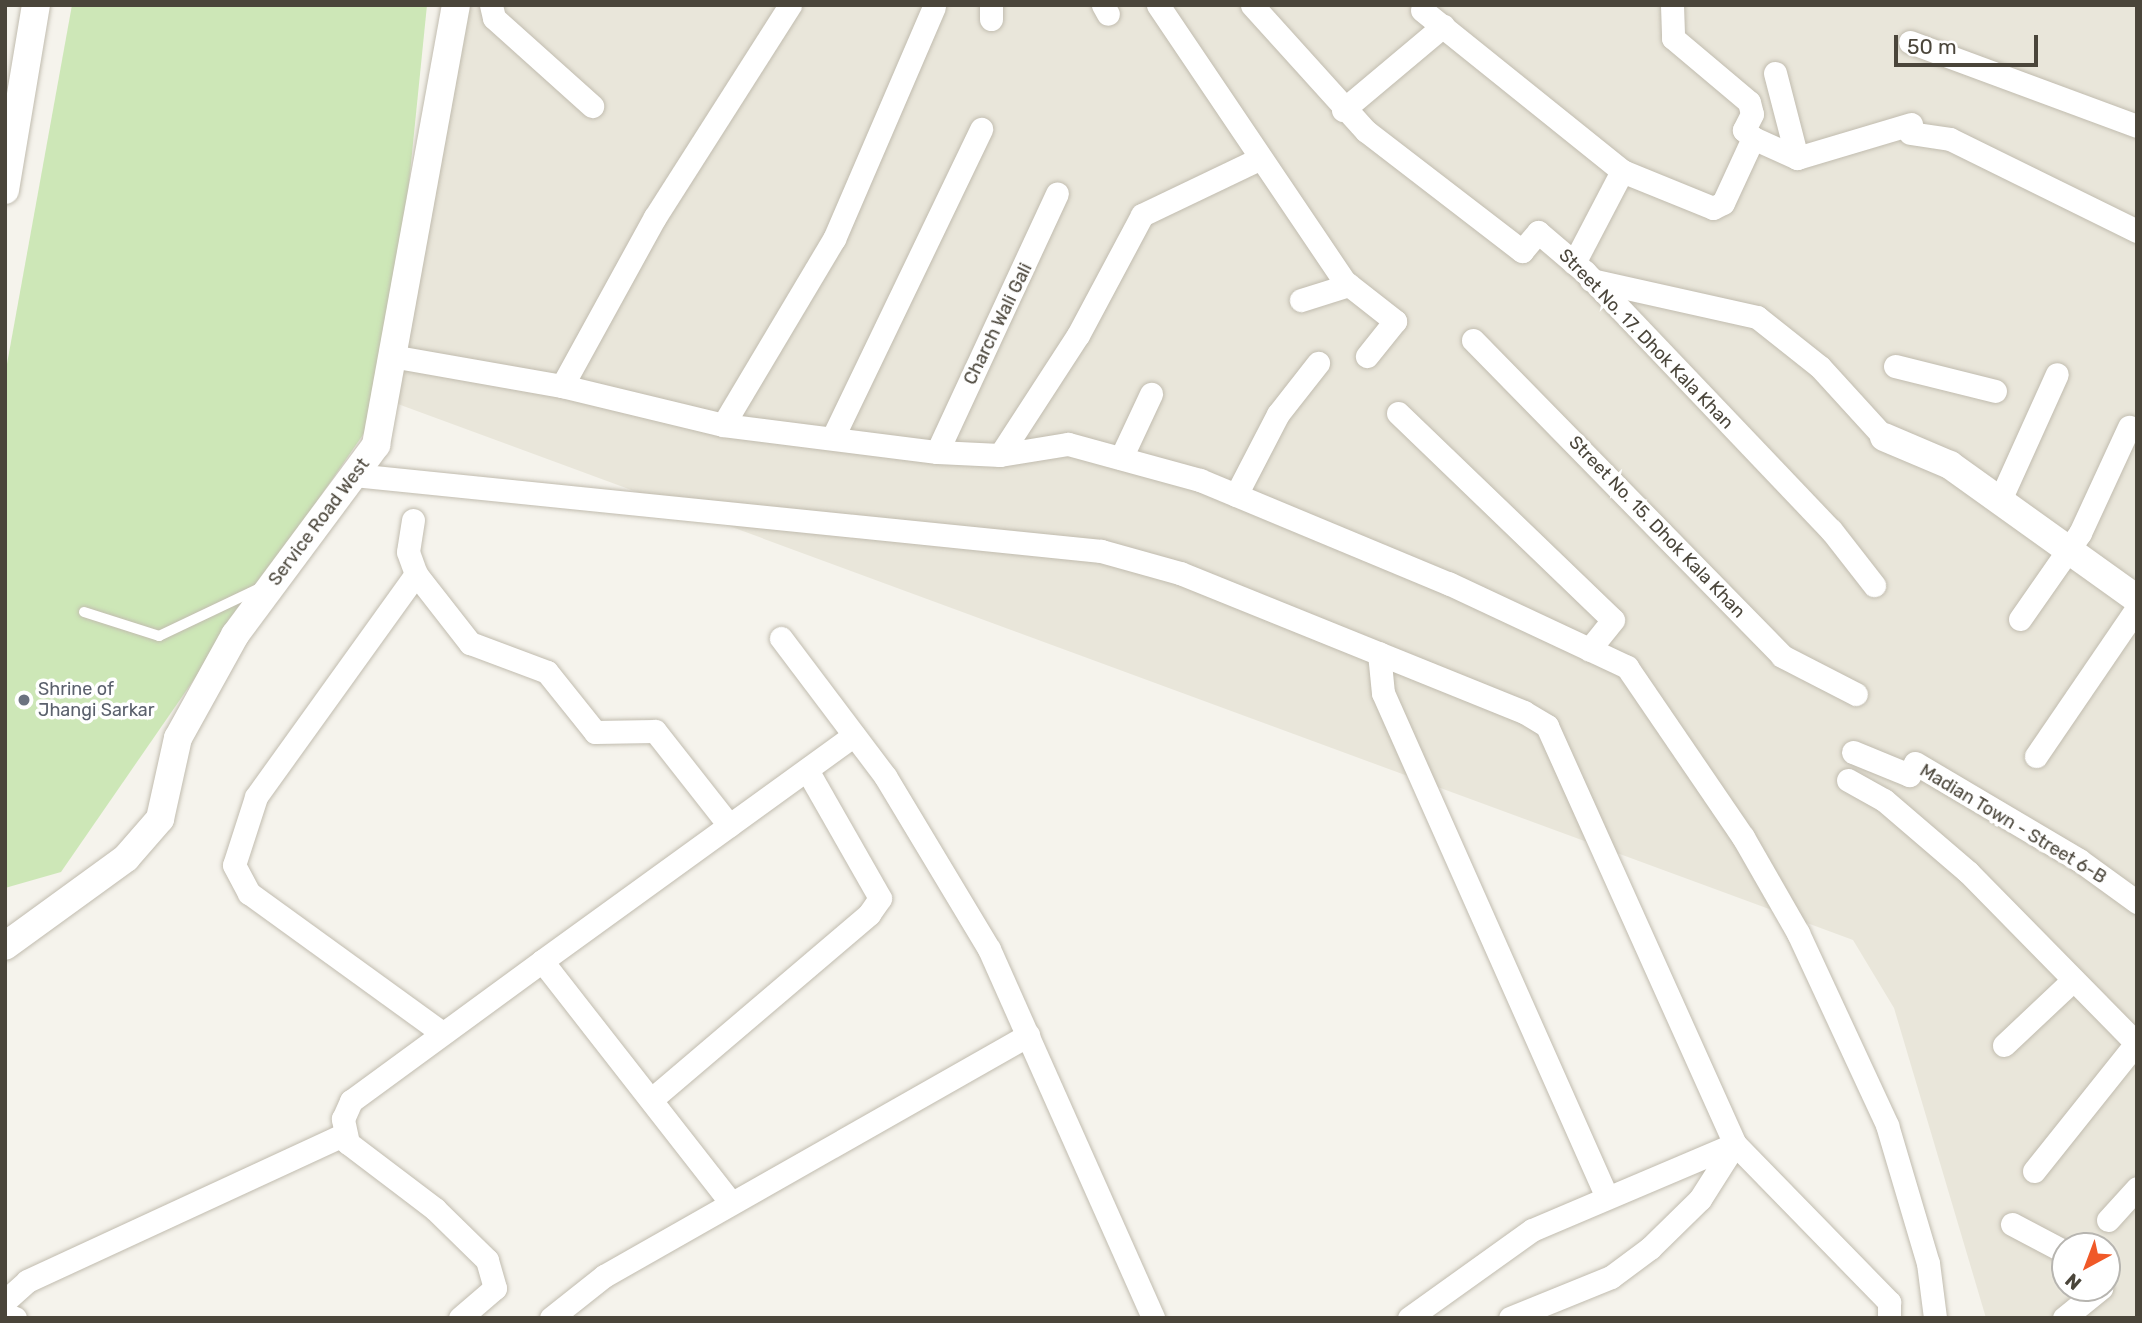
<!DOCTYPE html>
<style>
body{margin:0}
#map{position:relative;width:2142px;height:1323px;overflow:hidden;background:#f5f3ec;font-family:Rubik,sans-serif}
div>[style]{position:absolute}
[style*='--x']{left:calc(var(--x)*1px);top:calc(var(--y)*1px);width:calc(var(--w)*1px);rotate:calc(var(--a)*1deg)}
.residential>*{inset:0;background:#e9e6da}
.green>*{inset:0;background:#cde7b7}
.roads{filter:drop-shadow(0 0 2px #c1bcaf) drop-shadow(0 0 2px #c1bcaf)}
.service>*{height:10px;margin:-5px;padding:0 5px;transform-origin:5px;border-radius:5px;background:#fff}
.minor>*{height:23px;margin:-11.5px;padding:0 11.5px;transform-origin:11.5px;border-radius:11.5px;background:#fff}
.tertiary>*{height:28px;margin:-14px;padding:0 14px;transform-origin:14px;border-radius:14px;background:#fff}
.dots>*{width:19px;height:19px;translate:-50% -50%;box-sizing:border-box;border:4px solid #fff;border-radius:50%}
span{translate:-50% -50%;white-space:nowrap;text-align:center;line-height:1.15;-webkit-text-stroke:7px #fff;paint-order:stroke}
.street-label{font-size:18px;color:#4a453a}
.worship-label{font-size:18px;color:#5b616d}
.left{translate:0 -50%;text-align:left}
.frame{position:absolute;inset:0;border:7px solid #4a453a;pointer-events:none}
.north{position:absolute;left:2051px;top:1232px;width:70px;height:70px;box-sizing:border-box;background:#fff;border:2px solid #b7b5b0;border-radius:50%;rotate:221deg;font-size:19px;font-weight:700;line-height:28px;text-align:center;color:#4a453a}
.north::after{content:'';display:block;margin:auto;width:24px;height:32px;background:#f05928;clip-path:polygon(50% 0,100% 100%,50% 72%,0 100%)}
.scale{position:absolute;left:1894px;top:35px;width:144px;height:32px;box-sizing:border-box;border:4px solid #4a453a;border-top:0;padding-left:9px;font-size:21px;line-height:24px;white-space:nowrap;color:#4a453a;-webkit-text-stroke:5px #fff;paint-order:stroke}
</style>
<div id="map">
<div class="residential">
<div style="clip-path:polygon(evenodd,449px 5px,2137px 5px,2137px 1318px,1986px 1318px,1894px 1008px,1853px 940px,387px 400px,449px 5px,2065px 1246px,2107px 1246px,2107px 1288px,2065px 1288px,2065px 1246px)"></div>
</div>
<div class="green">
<div style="clip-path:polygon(72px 5px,427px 5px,387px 400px,61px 872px,5px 888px,5px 375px)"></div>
</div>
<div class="roads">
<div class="service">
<div style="--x:84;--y:612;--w:79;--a:17.7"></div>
<div style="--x:159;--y:636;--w:110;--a:-25.4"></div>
</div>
<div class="minor">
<div style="--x:491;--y:5;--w:13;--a:77"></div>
<div style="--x:494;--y:18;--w:132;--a:41.9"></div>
<div style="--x:991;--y:5;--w:14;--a:90"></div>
<div style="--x:1103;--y:5;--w:10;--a:61"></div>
<div style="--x:1158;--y:5;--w:333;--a:56"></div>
<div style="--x:1344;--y:281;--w:65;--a:38.1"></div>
<div style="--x:1395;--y:321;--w:45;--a:128.7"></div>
<div style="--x:1252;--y:5;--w:170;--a:47.9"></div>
<div style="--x:1366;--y:131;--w:197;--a:37.6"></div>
<div style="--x:1522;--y:251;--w:25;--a:-50"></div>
<div style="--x:1538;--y:232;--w:62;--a:40.4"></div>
<div style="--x:1585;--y:272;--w:356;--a:46.4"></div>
<div style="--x:1831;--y:530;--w:70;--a:52"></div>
<div style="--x:1672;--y:5;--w:33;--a:88"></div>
<div style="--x:1673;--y:38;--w:99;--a:40.1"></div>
<div style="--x:1749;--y:102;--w:12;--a:76"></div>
<div style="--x:1752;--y:114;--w:18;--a:117"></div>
<div style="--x:1744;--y:130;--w:12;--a:42"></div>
<div style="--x:1753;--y:138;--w:48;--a:24.4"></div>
<div style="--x:1797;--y:158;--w:119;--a:-16.6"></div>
<div style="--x:1422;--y:10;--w:257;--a:38.8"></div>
<div style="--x:1622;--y:171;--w:98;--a:22.1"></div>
<div style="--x:1713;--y:208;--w:11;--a:-27"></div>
<div style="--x:1723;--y:203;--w:72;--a:-65.2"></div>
<div style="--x:1910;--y:42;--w:242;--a:20.3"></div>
<div style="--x:1775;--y:73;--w:88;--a:75.5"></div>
<div style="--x:1343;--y:110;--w:131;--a:-40"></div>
<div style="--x:1910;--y:133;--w:40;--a:8.5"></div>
<div style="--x:1950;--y:139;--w:208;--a:26.2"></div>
<div style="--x:1574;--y:263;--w:104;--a:-62.4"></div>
<div style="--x:1591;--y:280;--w:170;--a:12.6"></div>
<div style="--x:1757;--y:317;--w:80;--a:38.4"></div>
<div style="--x:1820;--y:367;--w:95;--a:47.6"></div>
<div style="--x:1301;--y:300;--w:50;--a:-17.4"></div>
<div style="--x:1473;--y:340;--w:442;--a:45.6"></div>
<div style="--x:1782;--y:656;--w:83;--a:27.2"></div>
<div style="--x:397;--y:357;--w:168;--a:10"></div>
<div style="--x:562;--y:386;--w:166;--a:13.6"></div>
<div style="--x:723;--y:425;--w:216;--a:7.2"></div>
<div style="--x:937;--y:452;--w:63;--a:2.7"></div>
<div style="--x:1000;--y:455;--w:69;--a:-9.2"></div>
<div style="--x:1068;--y:444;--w:137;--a:15.3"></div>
<div style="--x:1200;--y:480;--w:269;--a:22.6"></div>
<div style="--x:1448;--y:583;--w:198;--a:25.1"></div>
<div style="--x:1627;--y:667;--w:206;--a:55.7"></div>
<div style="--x:1743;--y:837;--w:111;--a:60.2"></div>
<div style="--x:1798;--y:933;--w:212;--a:65.1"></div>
<div style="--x:1887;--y:1125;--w:144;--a:73.5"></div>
<div style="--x:1928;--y:1263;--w:55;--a:82.7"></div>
<div style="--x:1895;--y:366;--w:103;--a:14"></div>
<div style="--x:562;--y:386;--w:193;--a:-61.2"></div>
<div style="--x:655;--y:217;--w:251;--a:-57.5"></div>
<div style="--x:1398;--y:413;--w:298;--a:43.9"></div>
<div style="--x:1613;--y:620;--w:38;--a:129"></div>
<div style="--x:723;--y:425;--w:217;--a:-59.2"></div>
<div style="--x:834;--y:239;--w:253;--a:-66.7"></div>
<div style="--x:833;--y:437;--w:342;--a:-64.3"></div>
<div style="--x:937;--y:452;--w:285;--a:-65.1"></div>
<div style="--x:1000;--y:455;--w:143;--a:-57"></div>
<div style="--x:1078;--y:335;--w:136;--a:-61.9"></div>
<div style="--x:1142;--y:215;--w:130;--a:-25.6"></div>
<div style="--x:1121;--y:458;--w:71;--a:-64.9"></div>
<div style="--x:354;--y:475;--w:751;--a:5.81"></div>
<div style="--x:1101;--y:551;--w:82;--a:15.6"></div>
<div style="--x:1180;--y:573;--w:371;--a:22"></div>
<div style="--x:1524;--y:712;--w:27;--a:31"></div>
<div style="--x:1547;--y:726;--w:458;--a:65.8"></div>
<div style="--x:1735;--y:1144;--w:221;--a:45.7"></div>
<div style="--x:1889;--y:1302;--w:16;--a:90"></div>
<div style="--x:1236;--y:495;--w:91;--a:-62.6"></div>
<div style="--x:1278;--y:414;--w:65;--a:-51.9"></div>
<div style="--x:2000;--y:500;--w:138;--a:-65.7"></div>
<div style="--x:413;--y:520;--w:32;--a:99"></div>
<div style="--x:408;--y:552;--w:23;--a:70"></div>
<div style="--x:416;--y:574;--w:88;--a:52"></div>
<div style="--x:470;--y:643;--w:82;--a:20.6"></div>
<div style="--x:547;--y:672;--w:77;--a:51.3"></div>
<div style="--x:595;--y:732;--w:60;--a:-1"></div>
<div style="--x:655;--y:731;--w:120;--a:51.8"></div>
<div style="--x:416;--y:574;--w:274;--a:125.7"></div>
<div style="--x:256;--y:797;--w:71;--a:107.9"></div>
<div style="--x:234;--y:865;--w:32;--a:62"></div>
<div style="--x:249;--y:893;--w:237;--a:35.9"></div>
<div style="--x:2020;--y:619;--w:105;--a:-55.1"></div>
<div style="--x:2080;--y:533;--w:117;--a:-65.2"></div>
<div style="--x:781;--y:638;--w:173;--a:53"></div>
<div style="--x:885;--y:776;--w:202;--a:59"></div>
<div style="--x:989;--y:949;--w:404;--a:66"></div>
<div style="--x:1379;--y:653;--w:40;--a:84.3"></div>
<div style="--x:1383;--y:693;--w:549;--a:66.05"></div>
<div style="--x:1853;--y:752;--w:61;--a:22.3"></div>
<div style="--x:1909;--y:775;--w:13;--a:-63"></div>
<div style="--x:1915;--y:763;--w:191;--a:30.6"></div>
<div style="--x:2079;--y:860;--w:72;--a:35.9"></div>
<div style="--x:2036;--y:756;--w:179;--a:-55.7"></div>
<div style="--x:1848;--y:780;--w:41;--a:29.1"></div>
<div style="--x:1884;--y:800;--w:111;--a:40.6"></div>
<div style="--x:1968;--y:872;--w:241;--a:45.5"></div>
<div style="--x:542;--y:961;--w:385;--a:-35.9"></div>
<div style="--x:2004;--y:1045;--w:95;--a:-43.3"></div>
<div style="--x:653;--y:1098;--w:284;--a:-40.4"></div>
<div style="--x:869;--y:914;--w:19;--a:-55"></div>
<div style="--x:880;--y:898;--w:147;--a:-119.7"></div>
<div style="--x:2034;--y:1171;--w:164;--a:-51.4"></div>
<div style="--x:2108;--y:1220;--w:43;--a:-47.8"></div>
<div style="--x:2012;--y:1224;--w:60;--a:27.8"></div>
<div style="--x:5;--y:1301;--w:30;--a:-42"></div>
<div style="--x:27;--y:1281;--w:348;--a:-24.8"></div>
<div style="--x:5;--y:1314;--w:11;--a:22"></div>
<div style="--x:460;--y:1318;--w:46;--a:-40.6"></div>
<div style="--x:495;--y:1288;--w:29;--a:-106"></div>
<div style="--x:487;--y:1260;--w:73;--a:-135.6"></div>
<div style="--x:435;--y:1209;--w:109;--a:-142.8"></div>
<div style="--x:348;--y:1143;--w:25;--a:-102"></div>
<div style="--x:343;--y:1119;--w:20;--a:-66"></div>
<div style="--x:351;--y:1101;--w:237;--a:-36.2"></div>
<div style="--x:542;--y:961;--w:307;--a:52"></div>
<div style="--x:551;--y:1318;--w:68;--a:-38.4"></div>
<div style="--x:604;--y:1276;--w:488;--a:-29.6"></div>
<div style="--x:1409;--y:1318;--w:151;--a:-35.6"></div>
<div style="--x:1532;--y:1230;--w:220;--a:-23"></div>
<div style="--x:1510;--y:1318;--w:109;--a:-22.1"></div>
<div style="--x:1611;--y:1277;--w:49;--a:-36.6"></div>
<div style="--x:1650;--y:1248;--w:70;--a:-44.4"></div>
<div style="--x:1700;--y:1199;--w:65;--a:-57.5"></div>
<div style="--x:2064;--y:1318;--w:48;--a:-39"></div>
</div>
<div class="tertiary">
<div style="--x:5;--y:190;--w:188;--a:-80.5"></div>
<div style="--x:1884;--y:437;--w:72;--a:23"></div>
<div style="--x:1950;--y:465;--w:230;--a:35.6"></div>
<div style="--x:5;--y:946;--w:150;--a:-36"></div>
<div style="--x:126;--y:858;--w:52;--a:-48.9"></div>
<div style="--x:160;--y:819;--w:83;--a:-77.5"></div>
<div style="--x:178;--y:738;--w:118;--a:-61"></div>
<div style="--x:235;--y:635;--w:237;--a:-53.4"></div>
<div style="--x:376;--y:445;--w:447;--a:-79.7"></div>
</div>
</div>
<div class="dots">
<div style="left:24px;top:700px;background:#6b7280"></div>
</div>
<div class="street-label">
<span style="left:998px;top:324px;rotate:-64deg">Charch Wali Gali</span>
<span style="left:1646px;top:339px;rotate:46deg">Street No. 17. Dhok Kala Khan</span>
<span style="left:319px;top:522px;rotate:-53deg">Service Road West</span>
<span style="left:1657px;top:527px;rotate:46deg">Street No. 15. Dhok Kala Khan</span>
<span style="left:2013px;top:824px;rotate:31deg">Madian Town - Street 6-B</span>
</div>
<div class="worship-label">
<span class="left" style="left:38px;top:700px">Shrine of<br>Jhangi Sarkar</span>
</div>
<div class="frame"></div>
<div class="north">N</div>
<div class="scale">50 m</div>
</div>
